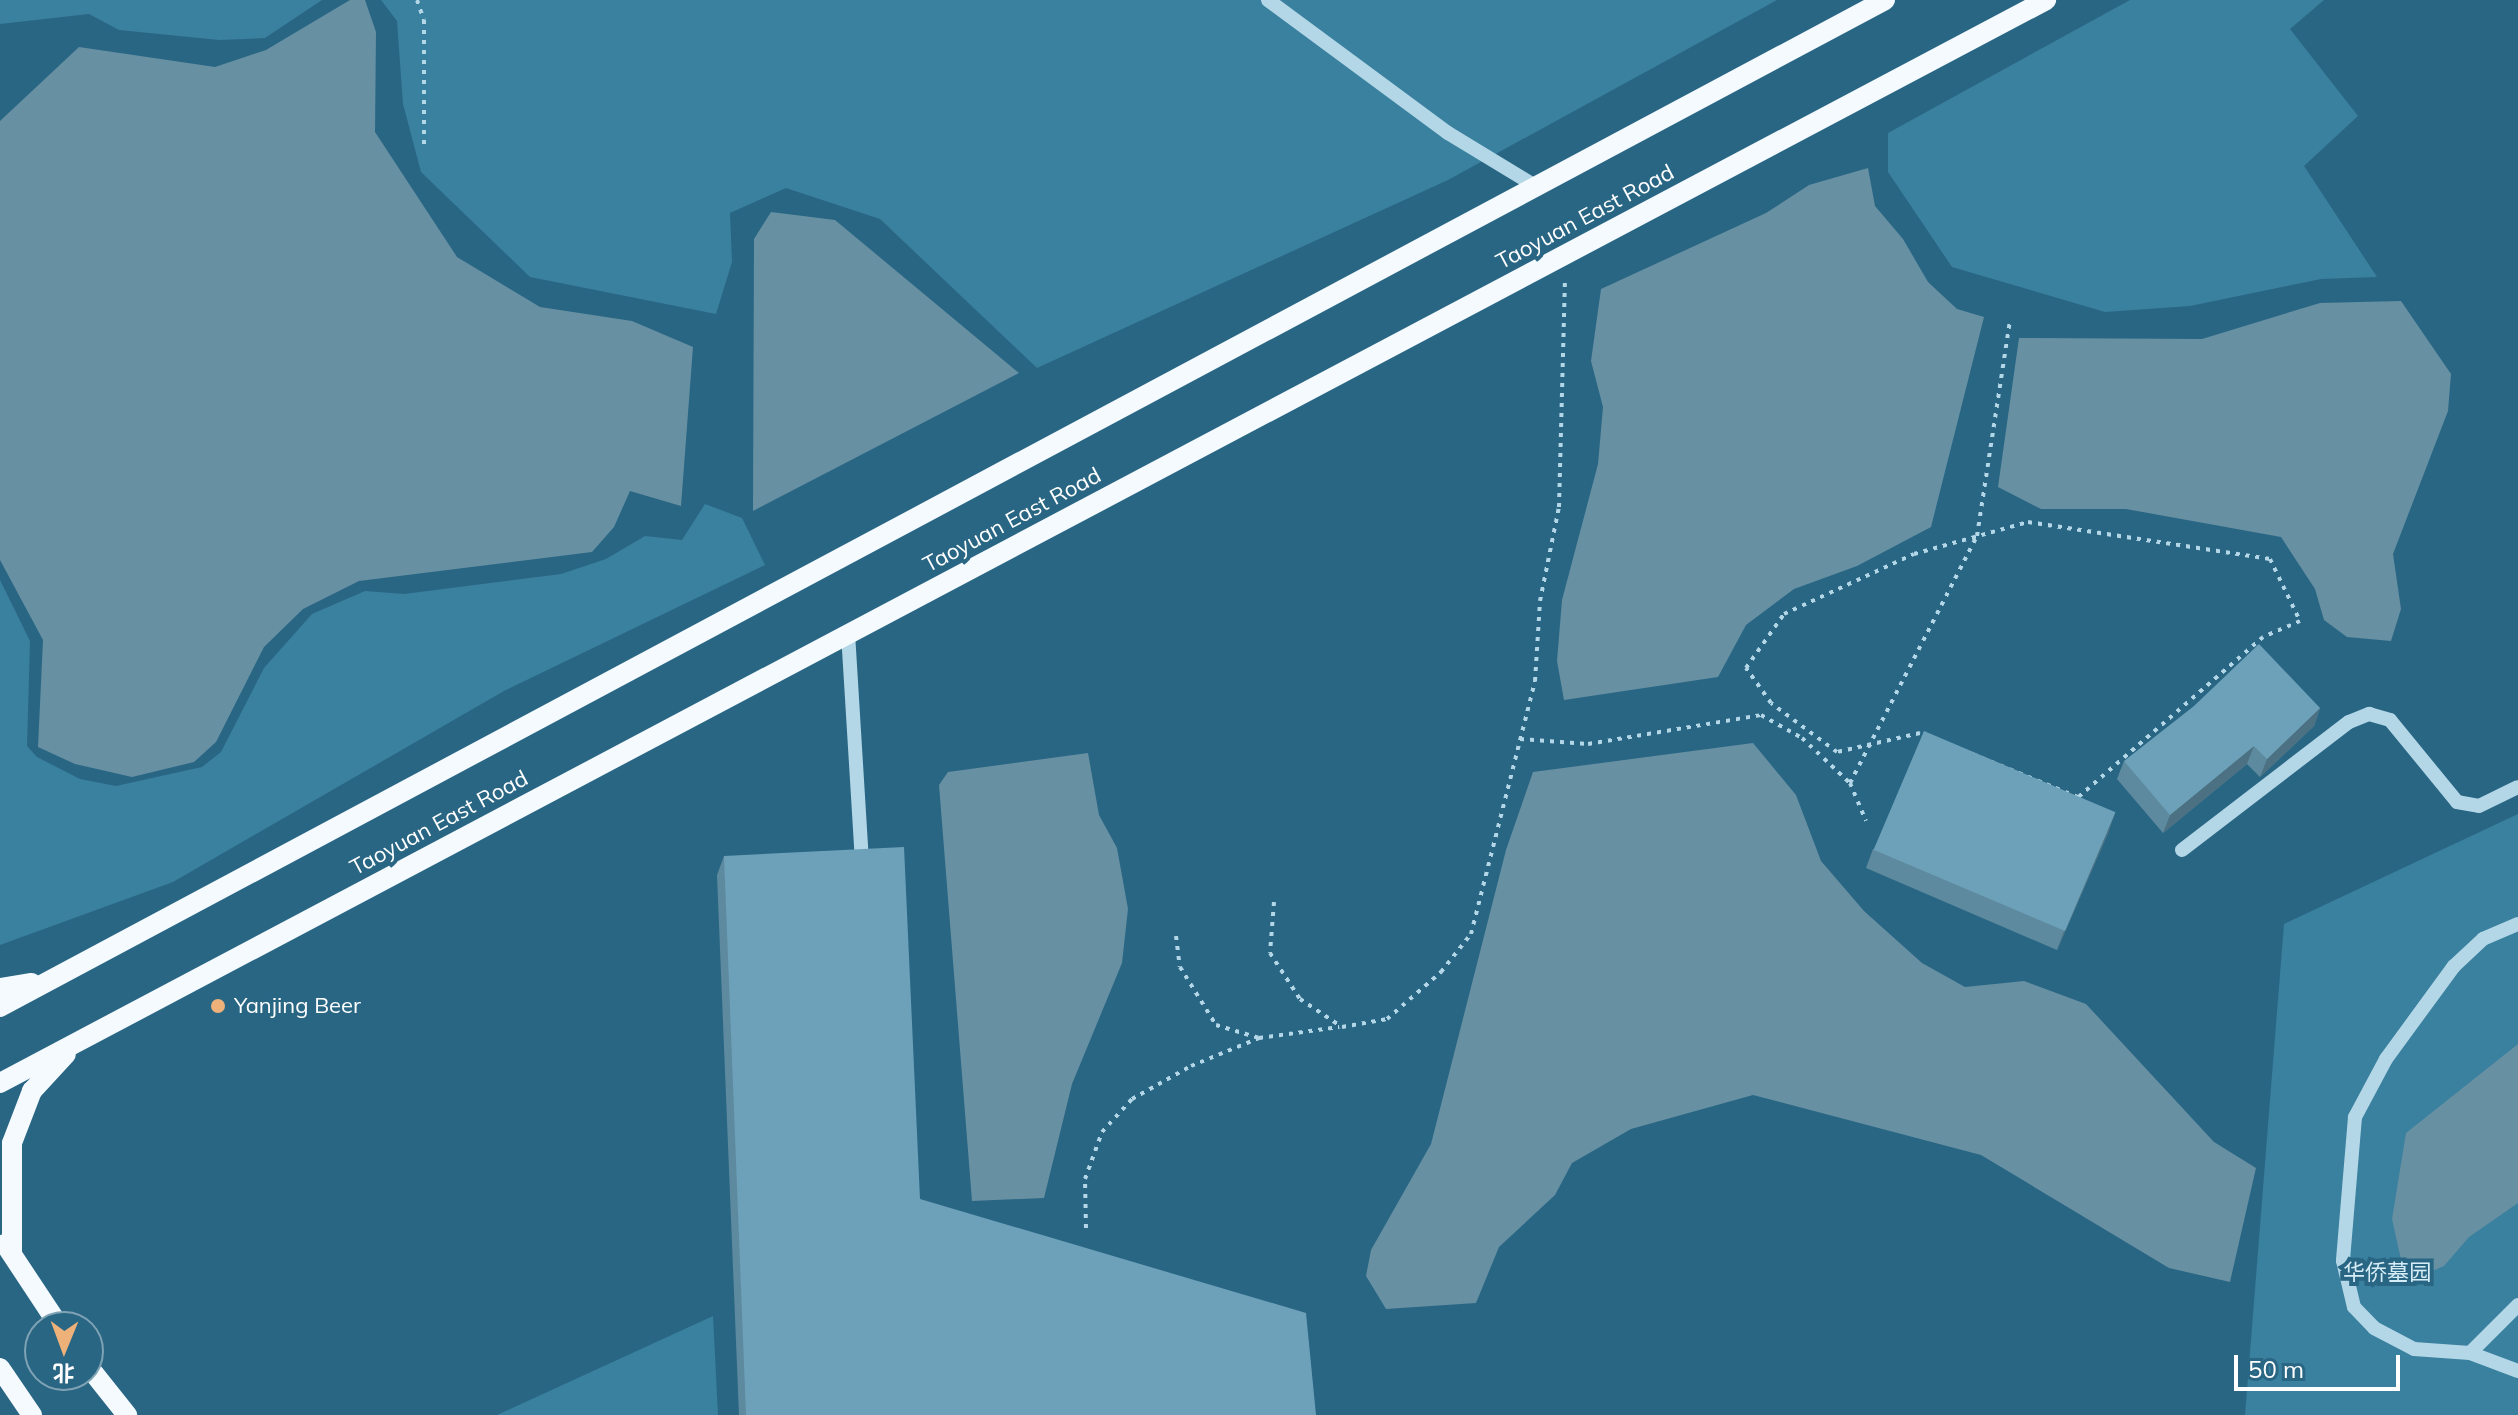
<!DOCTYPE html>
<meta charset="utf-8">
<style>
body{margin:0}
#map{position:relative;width:2518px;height:1415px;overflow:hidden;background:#296684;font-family:Mulish,"Noto Sans SC",sans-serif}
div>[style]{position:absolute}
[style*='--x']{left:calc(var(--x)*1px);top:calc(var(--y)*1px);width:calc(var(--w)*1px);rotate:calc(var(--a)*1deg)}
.green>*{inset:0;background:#3a809f}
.water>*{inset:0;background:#6790a3}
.path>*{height:4px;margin-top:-2px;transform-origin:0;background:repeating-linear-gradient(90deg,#b3d7e7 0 4px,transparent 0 10px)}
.minor>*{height:14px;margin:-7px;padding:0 7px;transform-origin:7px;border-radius:7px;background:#b3d7e7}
.major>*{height:20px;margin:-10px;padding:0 10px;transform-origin:10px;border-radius:10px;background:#f4fafe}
.wall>*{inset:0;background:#5e8a9f}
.shaded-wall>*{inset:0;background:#4c7182}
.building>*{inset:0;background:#6da1b9;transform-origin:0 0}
.dots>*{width:22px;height:22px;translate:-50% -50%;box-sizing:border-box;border:4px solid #296684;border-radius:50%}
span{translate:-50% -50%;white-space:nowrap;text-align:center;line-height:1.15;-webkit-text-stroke:8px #296684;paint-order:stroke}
.street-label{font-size:22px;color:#fff}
.poi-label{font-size:22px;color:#fff}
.left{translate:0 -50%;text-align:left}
.park-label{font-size:22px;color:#d6ecf6}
.north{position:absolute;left:24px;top:1311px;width:80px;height:80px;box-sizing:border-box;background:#296684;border:2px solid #7fa3b5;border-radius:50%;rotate:181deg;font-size:22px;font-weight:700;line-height:32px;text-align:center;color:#fff}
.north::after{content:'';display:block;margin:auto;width:28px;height:36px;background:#eeb17a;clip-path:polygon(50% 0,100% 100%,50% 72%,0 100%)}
.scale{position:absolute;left:2234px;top:1355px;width:166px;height:36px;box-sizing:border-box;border:4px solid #fff;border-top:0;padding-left:10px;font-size:24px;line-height:28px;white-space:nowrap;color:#fff;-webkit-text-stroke:6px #296684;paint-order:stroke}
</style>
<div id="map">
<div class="green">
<div style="clip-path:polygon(0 0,322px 0,265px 38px,219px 40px,119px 30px,89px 14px,0 24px)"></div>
<div style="clip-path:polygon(381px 0,1777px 0,1448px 180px,1037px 368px,880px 219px,786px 188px,730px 213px,732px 262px,716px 314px,530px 277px,421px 172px,403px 104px,397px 21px)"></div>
<div style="clip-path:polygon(2130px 0,2324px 0,2290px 29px,2358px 116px,2304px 166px,2377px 277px,2321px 279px,2190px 306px,2105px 312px,1952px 267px,1888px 172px,1888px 133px)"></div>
<div style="clip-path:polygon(705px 504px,742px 518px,765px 565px,504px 691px,173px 882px,0 945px,0 580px,30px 641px,27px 746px,37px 757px,80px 779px,116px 786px,202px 767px,221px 752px,264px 668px,312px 614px,365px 591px,404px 594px,561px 574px,606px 559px,645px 536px,682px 540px)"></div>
<div style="clip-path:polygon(2518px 814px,2518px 1415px,2245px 1415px,2284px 924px)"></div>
<div style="clip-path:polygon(713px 1316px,718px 1415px,497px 1415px)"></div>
</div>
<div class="water">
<div style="clip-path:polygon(350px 0,365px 0,376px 32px,375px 132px,457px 257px,540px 307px,632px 321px,693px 347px,681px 506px,630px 491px,614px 527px,592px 552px,359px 581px,303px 609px,264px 647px,216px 742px,194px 762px,132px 777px,75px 764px,38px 747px,43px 640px,0 560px,0 121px,79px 47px,215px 67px,266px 50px)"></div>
<div style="clip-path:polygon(1868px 168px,1875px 206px,1903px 239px,1928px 282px,1957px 309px,1984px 317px,1931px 527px,1857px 566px,1794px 589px,1746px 625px,1718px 677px,1564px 700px,1557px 661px,1562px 600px,1598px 464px,1603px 407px,1591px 361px,1601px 289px,1766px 213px,1809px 185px)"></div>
<div style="clip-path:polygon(771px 212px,835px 220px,1019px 373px,753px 511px,754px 239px)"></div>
<div style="clip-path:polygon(2401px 301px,2451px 374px,2448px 411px,2393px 554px,2401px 609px,2391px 641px,2347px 637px,2324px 620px,2315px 589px,2281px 537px,2126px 509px,2041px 509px,1998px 487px,2019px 338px,2202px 339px,2320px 303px)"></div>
<div style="clip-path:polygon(1753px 743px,1796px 795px,1821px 861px,1864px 911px,1922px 963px,1965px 987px,2024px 981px,2086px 1004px,2214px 1142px,2256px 1168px,2230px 1282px,2169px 1268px,1981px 1155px,1753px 1095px,1631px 1129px,1572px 1163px,1555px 1195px,1499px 1247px,1476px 1303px,1386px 1309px,1366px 1276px,1371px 1250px,1431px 1144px,1506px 850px,1533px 772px)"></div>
<div style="clip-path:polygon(1088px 753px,1099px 815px,1117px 848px,1128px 909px,1122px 963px,1072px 1084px,1044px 1198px,972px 1201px,939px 785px,948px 772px)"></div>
<div style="clip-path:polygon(2518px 1044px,2518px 1203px,2469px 1237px,2444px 1266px,2406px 1282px,2392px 1219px,2406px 1133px)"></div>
</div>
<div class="path">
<div style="--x:417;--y:0;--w:21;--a:71"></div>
<div style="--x:424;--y:20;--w:125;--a:90"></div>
<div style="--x:2028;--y:522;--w:245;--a:8.7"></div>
<div style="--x:2270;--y:559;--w:69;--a:64.2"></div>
<div style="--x:2300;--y:621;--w:40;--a:156.6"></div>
<div style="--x:2263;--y:637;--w:245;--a:139.1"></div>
<div style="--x:2078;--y:797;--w:170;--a:-157.9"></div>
<div style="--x:1920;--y:733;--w:85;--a:167.1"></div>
<div style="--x:1837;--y:752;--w:82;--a:-143.4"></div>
<div style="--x:1771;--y:703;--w:43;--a:-125.5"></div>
<div style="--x:1746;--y:668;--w:66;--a:-54.9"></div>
<div style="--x:1784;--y:614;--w:143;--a:-24.8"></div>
<div style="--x:1914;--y:554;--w:118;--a:-15.7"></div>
<div style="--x:1520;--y:739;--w:68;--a:4.2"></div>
<div style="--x:1588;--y:744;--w:175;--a:-9.5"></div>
<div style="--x:1761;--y:715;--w:47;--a:29.3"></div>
<div style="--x:1802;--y:738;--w:66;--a:43.2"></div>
<div style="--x:1850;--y:783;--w:41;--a:67.2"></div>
<div style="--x:1850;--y:783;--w:278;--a:-62.8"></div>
<div style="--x:1977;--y:536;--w:219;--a:-81.3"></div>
<div style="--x:1274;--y:902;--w:51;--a:94.5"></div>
<div style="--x:1270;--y:953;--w:55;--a:56.9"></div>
<div style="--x:1300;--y:999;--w:50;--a:33.7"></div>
<div style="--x:1342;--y:1027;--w:46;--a:-10.1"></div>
<div style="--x:1387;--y:1019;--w:72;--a:-41"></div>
<div style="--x:1441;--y:972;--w:48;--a:-51.7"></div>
<div style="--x:1471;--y:934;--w:261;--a:-75.8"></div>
<div style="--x:1535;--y:681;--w:80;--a:-86.4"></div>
<div style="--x:1540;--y:601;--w:96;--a:-78.6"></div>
<div style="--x:1559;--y:507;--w:230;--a:-88.5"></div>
<div style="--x:1176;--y:936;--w:31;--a:83"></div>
<div style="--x:1180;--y:967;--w:68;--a:58.2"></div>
<div style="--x:1216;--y:1025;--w:45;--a:16.8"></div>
<div style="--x:1259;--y:1038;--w:81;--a:-7.8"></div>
<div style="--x:1086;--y:1228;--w:49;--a:-91.2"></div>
<div style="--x:1085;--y:1179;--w:50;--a:-70.1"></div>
<div style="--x:1102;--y:1132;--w:45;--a:-47.7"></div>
<div style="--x:1132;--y:1099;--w:68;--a:-29.2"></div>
<div style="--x:1191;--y:1066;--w:74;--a:-22.4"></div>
</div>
<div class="minor">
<div style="--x:1268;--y:0;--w:224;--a:36.5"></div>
<div style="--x:1448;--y:133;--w:102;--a:31.3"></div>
<div style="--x:848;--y:633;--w:226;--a:86.5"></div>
<div style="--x:2182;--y:850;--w:210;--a:-37.5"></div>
<div style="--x:2349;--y:722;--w:22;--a:-22"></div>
<div style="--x:2369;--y:714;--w:22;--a:16"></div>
<div style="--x:2390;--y:720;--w:106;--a:50.7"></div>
<div style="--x:2457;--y:802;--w:22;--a:10"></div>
<div style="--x:2479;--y:806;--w:43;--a:-26"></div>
<div style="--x:2518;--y:924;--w:38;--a:157"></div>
<div style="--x:2483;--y:939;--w:40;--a:137"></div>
<div style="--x:2454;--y:966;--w:115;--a:126.2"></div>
<div style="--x:2386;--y:1059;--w:66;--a:118.1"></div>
<div style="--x:2355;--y:1117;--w:144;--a:94.8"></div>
<div style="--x:2343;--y:1261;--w:47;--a:76.6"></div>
<div style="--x:2354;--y:1307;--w:29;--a:46"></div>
<div style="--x:2374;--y:1328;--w:45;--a:27.7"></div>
<div style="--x:2414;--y:1349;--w:56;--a:4.1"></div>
<div style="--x:2470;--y:1353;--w:51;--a:20.6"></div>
<div style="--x:2470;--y:1353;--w:68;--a:-45"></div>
</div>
<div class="major">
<div style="--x:0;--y:988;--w:32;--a:-9"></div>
<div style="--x:0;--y:1007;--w:2137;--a:-28.11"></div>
<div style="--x:0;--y:1083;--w:2315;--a:-27.89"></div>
<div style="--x:5;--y:1244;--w:100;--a:56.5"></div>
<div style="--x:12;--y:1253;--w:110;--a:-90"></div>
<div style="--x:12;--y:1143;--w:56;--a:-69"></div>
<div style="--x:32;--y:1091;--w:50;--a:-47.4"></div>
<div style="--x:88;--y:1366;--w:63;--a:51.5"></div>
<div style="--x:0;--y:1368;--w:57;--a:55.8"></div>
</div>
<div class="wall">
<div style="clip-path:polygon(2320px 708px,2314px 726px,2260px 777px,2247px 764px,2163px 833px,2117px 779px,2124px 761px)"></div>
<div style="clip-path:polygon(2109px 831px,2057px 950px,1866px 868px,1873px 849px)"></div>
<div style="clip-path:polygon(724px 856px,920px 1199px,1316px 1415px,739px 1415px,717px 875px)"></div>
</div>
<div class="shaded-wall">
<div style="clip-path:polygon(2320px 708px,2314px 726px,2260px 777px,2267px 759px)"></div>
<div style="clip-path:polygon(2254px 746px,2247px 764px,2163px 833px,2170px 815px)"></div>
<div style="clip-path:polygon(2115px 813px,2109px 831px,2057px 950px,2064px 931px)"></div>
</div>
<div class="building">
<div style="clip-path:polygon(2259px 644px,2320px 708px,2267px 759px,2254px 746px,2170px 815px,2124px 761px,2194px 706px)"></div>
<div style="left:1924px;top:731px;width:208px;height:129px;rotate:23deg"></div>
<div style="clip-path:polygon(904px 847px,920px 1199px,1306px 1313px,1316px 1415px,746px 1415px,724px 856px)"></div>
</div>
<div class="dots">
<div style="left:218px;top:1006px;background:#eeb17a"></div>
</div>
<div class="street-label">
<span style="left:1585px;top:217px;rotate:-28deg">Taoyuan East Road</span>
<span style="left:1012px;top:520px;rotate:-28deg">Taoyuan East Road</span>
<span style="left:439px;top:823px;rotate:-28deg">Taoyuan East Road</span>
</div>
<div class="poi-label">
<span class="left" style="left:234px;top:1006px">Yanjing Beer</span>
</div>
<div class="park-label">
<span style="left:2387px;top:1273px">华侨墓园</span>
</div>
<div class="north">北</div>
<div class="scale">50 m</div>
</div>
